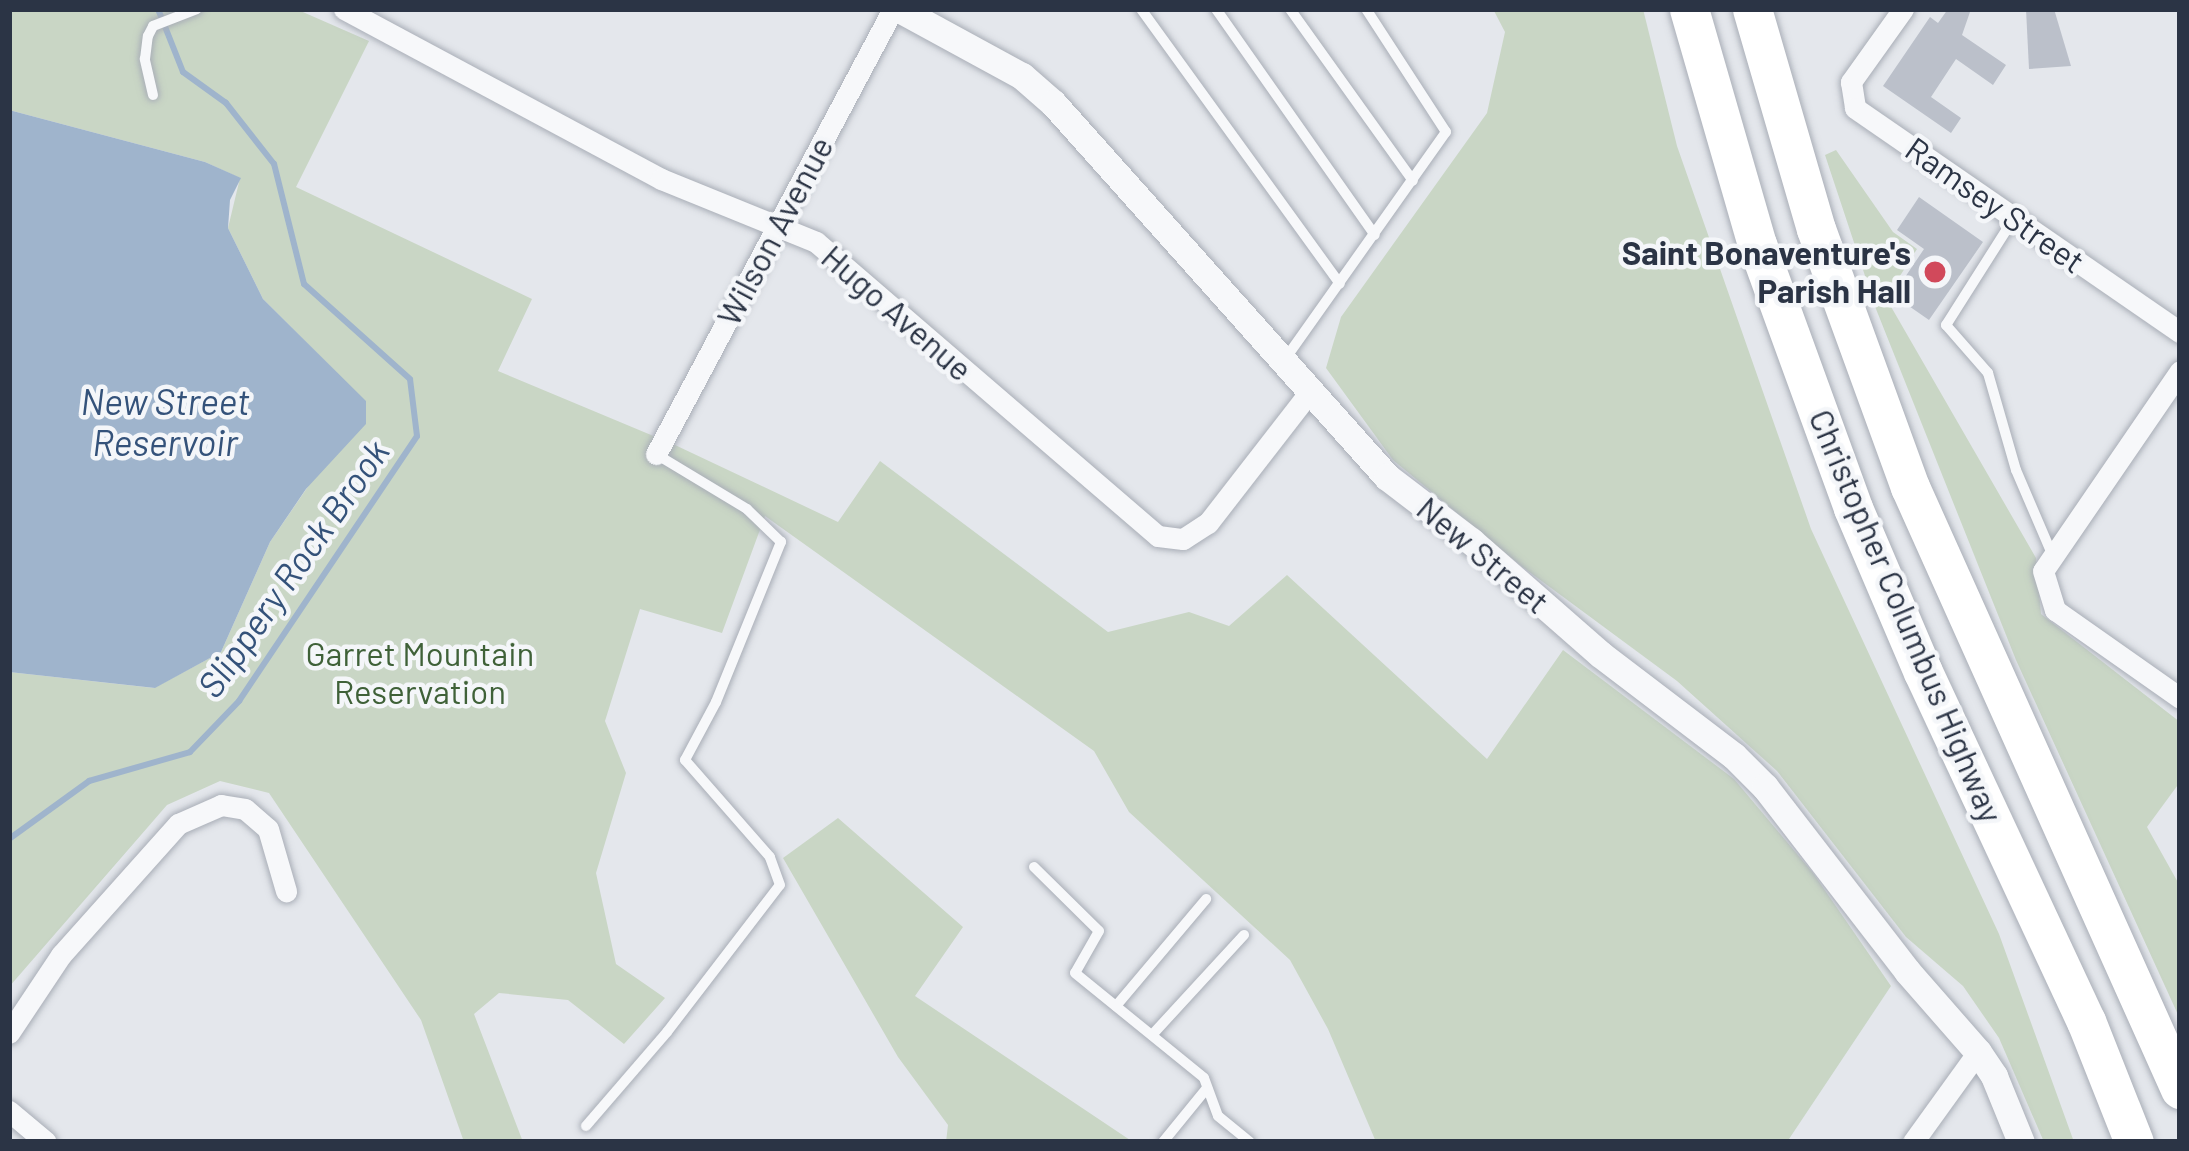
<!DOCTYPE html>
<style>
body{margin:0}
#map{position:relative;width:2189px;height:1151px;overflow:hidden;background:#e4e7ec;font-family:Barlow,sans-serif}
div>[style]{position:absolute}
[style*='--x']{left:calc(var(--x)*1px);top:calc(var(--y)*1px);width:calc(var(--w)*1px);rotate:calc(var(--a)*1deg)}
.green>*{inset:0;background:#c9d6c5}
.water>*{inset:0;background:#9fb4cc}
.stream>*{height:6px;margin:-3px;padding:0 3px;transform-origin:3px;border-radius:3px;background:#9fb4cc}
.building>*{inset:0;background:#bbc0ca}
.roads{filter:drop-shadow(0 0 3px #a9aeb7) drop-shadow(0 0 3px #a9aeb7)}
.service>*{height:10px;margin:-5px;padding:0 5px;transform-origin:5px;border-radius:5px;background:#f7f8fa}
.minor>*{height:21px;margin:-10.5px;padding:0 10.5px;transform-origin:10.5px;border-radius:10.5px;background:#f7f8fa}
.tertiary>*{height:27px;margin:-13.5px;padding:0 13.5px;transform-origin:13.5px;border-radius:13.5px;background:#f7f8fa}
.motorway>*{height:39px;margin:-19.5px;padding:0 19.5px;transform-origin:19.5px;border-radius:19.5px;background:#fff}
.dots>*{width:33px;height:33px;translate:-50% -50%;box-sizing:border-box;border:6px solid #f4f6f9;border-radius:50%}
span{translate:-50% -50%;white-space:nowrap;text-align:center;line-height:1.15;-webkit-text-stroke:9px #f4f6f9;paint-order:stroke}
.street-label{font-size:33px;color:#2b3445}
.poi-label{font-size:33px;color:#2b3445;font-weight:700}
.right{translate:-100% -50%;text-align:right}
.park-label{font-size:33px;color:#3f6138}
.water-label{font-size:36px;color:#34527a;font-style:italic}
.frame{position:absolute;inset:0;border:12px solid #2b3445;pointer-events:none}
</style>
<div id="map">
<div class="green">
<div style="clip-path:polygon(9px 9px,296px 9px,369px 41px,296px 187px,532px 299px,498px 371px,675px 445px,838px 522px,880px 461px,1108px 632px,1189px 612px,1229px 626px,1287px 575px,1487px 759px,1563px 650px,1734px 779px,1813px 873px,1891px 986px,1787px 1142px,1376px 1142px,1328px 1029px,1290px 960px,1129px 812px,1094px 751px,765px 516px,722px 633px,640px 609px,605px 721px,626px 773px,596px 873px,616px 964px,665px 998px,624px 1044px,568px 1000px,499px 993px,474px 1014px,523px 1142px,464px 1142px,421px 1020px,269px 793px,220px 781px,167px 805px,9px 987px,9px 672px,154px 688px,221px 652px,270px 542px,366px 402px,263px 299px,228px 228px,240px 178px,205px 162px,9px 110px)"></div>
<div style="clip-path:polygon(1493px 9px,1643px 9px,1677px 146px,1811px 529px,1999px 934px,2074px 1142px,2044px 1142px,1999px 1038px,1963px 986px,1906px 937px,1777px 771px,1677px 681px,1520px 565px,1393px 460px,1326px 368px,1341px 317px,1487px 113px,1505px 32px)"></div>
<div style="clip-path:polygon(1836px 150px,1893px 232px,1917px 249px,1886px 298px,2036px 558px,2041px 614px,2180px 722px,2180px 782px,2147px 827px,2180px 886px,2180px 1019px,2016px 660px,1876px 309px,1825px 155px)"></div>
<div style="clip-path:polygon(838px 818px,963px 927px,915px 996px,1133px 1142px,946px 1142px,948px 1125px,898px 1057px,783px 858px)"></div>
</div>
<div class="water">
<div style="clip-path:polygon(9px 110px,205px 162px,241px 178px,230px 200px,228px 228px,263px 299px,366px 401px,366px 424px,306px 489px,270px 542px,221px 652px,155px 688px,9px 672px)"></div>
</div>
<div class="stream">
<div style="--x:9;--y:839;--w:99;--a:-35.9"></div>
<div style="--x:89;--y:781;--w:105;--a:-16"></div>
<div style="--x:190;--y:752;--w:71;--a:-46.1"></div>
<div style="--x:239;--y:701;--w:319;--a:-56.1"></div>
<div style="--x:417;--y:436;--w:57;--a:-97"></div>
<div style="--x:410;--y:379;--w:142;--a:-138.1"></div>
<div style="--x:304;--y:284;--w:124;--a:-104"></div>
<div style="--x:274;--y:164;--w:78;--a:-128.2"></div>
<div style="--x:226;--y:103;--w:53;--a:-144.2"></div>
<div style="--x:183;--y:72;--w:68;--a:-111.6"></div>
</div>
<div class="building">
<div style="clip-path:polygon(1948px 9px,1970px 12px,1962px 35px,2006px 65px,1993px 85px,1956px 59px,1931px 97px,1961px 118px,1951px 133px,1883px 86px,1930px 17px,1938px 23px)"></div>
<div style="clip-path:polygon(2026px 9px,2054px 9px,2071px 66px,2029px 69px)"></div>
<div style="clip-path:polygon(1919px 197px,1983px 242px,1929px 320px,1893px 295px,1924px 249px,1897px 230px)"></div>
</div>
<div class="roads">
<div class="service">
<div style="--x:1141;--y:9;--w:339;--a:54.1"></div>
<div style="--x:1216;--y:9;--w:276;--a:54.9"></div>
<div style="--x:1290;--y:9;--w:211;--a:54.4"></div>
<div style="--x:153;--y:95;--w:37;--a:-103"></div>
<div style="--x:145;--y:59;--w:23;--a:-83"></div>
<div style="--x:148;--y:36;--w:11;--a:-63"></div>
<div style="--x:153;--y:26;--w:47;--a:-21.1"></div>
<div style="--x:2014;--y:218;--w:127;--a:122.4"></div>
<div style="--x:1946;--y:325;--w:64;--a:48.8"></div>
<div style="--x:1988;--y:373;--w:101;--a:73.9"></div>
<div style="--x:2016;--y:470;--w:91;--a:66.8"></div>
<div style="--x:1283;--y:362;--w:282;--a:-54.7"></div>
<div style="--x:1446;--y:132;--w:147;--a:-123"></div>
<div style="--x:1034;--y:867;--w:91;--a:44.6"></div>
<div style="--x:1099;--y:931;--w:48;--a:119.7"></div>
<div style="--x:1075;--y:973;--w:166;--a:39.1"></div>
<div style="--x:1204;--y:1078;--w:40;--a:69.8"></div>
<div style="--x:1218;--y:1116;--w:41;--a:39.1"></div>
<div style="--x:1116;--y:1006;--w:140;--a:-49.9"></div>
<div style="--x:1152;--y:1035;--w:136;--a:-47.4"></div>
<div style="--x:586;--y:1126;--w:124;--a:-49.2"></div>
<div style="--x:667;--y:1032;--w:185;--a:-52.5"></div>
<div style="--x:780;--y:885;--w:30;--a:-110"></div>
<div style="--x:770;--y:857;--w:129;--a:-131.2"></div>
<div style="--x:685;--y:760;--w:66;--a:-61.9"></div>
<div style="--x:716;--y:702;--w:173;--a:-67.9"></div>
<div style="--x:781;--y:542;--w:47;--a:-135.9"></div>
<div style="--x:747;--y:509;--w:106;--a:-148.9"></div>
<div style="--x:1163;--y:1142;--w:70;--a:-50.8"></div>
</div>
<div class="minor">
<div style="--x:344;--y:9;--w:360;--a:28.2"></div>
<div style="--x:661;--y:179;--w:167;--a:22.1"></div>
<div style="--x:816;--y:242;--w:451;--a:40.7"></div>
<div style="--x:1158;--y:536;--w:25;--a:7"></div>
<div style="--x:1183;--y:539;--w:30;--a:-33"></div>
<div style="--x:1208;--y:523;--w:163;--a:-52.2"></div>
<div style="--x:1903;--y:9;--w:90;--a:125.5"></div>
<div style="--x:1851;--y:82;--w:26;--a:81"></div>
<div style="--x:1855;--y:108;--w:395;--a:34.6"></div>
<div style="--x:2180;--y:371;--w:242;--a:124.4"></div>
<div style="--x:2043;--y:571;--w:41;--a:72.9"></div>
<div style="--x:2055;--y:610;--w:153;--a:35.1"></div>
<div style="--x:656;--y:454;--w:504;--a:-61.96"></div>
<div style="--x:9;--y:1033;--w:94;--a:-56.3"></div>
<div style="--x:61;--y:955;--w:176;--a:-48.2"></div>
<div style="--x:178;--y:824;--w:47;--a:-23.8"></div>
<div style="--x:221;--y:805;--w:24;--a:9"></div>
<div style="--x:245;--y:809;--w:30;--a:41"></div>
<div style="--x:268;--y:829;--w:65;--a:73.8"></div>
<div style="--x:9;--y:1111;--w:48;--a:40"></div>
<div style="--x:1913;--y:1142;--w:111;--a:-54.2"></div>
</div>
<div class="tertiary">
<div style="--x:899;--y:9;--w:140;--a:28.6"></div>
<div style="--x:1022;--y:76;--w:41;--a:41.1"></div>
<div style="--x:1053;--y:103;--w:501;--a:48.23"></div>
<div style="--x:1387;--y:477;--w:106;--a:37.3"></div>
<div style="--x:1471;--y:541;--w:171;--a:41.2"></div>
<div style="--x:1600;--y:654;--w:168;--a:37.3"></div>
<div style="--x:1734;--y:756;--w:44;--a:45"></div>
<div style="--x:1765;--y:787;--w:232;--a:52.3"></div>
<div style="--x:1907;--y:971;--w:108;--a:48.8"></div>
<div style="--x:1978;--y:1052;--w:29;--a:56"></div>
<div style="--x:1994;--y:1076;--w:71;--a:67.8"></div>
</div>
<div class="motorway">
<div style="--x:1689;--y:9;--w:245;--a:73.9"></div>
<div style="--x:1757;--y:244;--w:281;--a:70"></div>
<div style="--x:1853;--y:508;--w:178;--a:66.9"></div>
<div style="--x:1923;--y:672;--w:385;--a:65"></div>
<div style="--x:2086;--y:1021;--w:130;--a:68.4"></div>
<div style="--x:1752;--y:9;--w:229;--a:73.8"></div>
<div style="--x:1816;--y:229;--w:275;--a:70"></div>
<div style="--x:1910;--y:487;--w:660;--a:65.84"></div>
</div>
</div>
<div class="dots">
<div style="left:1935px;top:272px;background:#d1495b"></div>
</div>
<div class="street-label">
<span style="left:1995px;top:205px;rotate:35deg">Ramsey Street</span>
<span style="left:775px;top:231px;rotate:-62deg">Wilson Avenue</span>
<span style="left:897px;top:313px;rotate:41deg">Hugo Avenue</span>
<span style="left:1483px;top:555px;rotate:40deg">New Street</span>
<span style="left:1906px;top:616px;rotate:67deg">Christopher Columbus Highway</span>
</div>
<div class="poi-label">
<span class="right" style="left:1911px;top:272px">Saint Bonaventure's<br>Parish Hall</span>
</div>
<div class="park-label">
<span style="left:420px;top:673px">Garret Mountain<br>Reservation</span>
</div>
<div class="water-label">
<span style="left:165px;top:421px">New Street<br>Reservoir</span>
<span style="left:292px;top:568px;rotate:-55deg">Slippery Rock Brook</span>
</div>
<div class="frame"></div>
</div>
